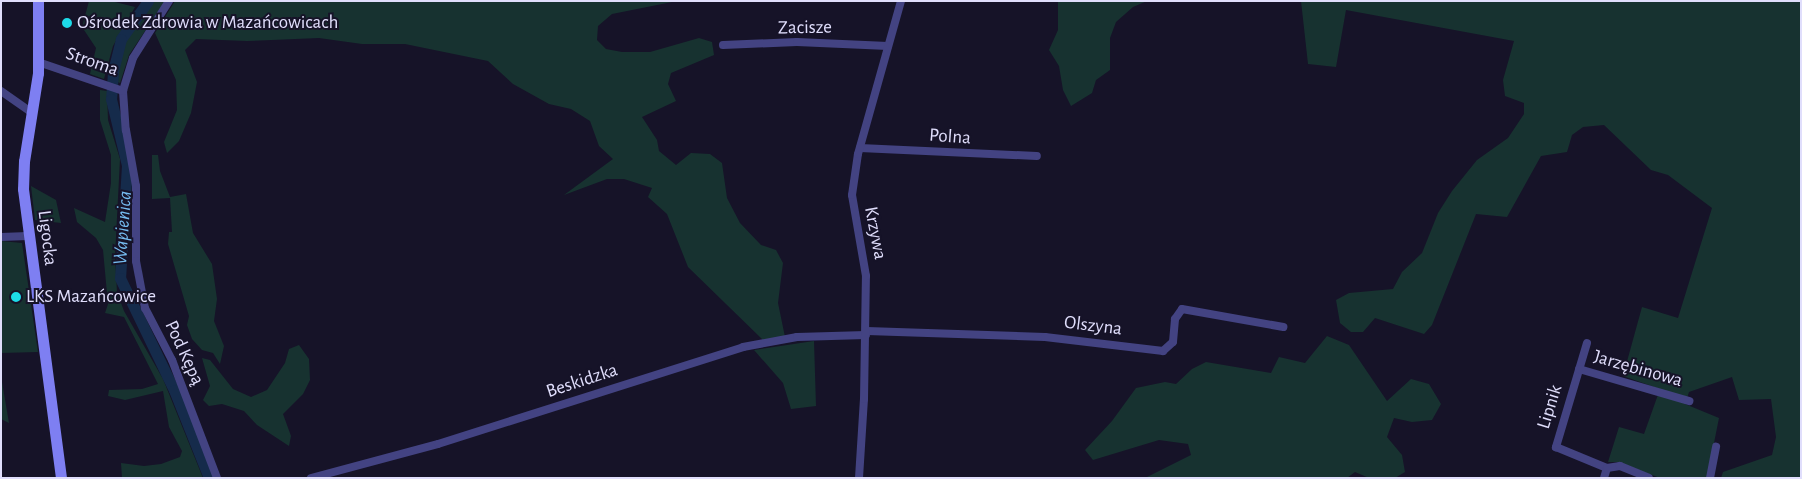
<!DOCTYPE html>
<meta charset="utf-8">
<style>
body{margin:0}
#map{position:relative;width:1802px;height:479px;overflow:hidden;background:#161328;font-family:"Alegreya Sans",sans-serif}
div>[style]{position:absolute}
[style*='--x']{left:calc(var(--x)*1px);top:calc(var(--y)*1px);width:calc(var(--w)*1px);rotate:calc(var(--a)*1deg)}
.green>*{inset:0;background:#173230}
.river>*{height:11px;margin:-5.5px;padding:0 5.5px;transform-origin:5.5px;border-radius:5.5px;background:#152b4b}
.street>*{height:8px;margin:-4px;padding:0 4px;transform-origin:4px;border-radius:4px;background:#434382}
.secondary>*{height:11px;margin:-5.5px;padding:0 5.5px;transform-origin:5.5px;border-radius:5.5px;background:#7e7ff2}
.dots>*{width:14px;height:14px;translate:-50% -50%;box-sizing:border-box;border:2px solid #161328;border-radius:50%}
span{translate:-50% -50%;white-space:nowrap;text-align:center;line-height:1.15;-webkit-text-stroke:4px #161328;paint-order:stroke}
.poi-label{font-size:19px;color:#e0defc}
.left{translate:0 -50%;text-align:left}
.street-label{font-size:19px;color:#e0defc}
.water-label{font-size:20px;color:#76bcf1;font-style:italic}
.frame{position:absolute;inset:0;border:2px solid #e0defc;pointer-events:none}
</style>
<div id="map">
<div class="green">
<div style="clip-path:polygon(89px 1px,111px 1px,135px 7px,113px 46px,104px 79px,90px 74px,96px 48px,82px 27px)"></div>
<div style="clip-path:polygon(151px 1px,165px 1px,129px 55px,120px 83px,115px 81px,123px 39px)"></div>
<div style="clip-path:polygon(175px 1px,677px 1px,612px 14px,598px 26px,597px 40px,606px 49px,622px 52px,650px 52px,699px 38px,712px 42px,714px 55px,671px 73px,668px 84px,676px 101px,642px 117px,657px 140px,659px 151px,676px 165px,691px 153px,710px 154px,722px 163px,727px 198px,740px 223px,761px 245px,776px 250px,783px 263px,778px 303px,785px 337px,764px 341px,688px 267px,667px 214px,648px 197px,652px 188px,624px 179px,607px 179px,564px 195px,613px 159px,599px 146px,590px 121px,571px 109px,549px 104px,513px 84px,488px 61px,405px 44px,362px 44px,319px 38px,247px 41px,196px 39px,185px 50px,197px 82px,191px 113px,179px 141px,167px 153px,164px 142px,177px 110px,176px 80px,155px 33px)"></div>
<div style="clip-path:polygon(1058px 1px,1147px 1px,1133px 7px,1116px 22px,1110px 38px,1110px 70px,1096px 80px,1092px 93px,1071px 106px,1063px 90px,1059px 66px,1049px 50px,1058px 30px)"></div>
<div style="clip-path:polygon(1301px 1px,1801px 1px,1801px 478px,1721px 478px,1723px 472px,1772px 455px,1776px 437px,1771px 399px,1739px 400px,1732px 377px,1689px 392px,1685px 404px,1719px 418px,1707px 478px,1660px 478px,1617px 462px,1608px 462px,1619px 427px,1644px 434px,1660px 389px,1623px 376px,1642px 307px,1678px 318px,1712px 208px,1668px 175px,1651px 170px,1604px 125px,1583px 127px,1572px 135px,1567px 152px,1541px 156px,1507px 217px,1476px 214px,1432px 325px,1424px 334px,1375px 318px,1363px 332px,1351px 332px,1340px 323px,1336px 300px,1349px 293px,1393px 289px,1402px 272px,1422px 253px,1438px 213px,1452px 191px,1477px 160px,1508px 138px,1524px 114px,1524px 103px,1505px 96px,1503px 80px,1514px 41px,1346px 10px,1336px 67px,1308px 64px)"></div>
<div style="clip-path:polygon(100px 90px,107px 91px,108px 120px,120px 159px,115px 256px,117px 292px,124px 311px,163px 379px,203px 478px,122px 478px,121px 463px,144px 466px,161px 464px,180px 457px,182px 451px,169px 427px,163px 391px,125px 400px,108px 396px,109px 390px,142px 389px,158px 384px,124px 317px,105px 313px,108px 304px,103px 250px,96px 238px,77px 222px,74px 208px,105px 222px,111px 183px,111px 155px,100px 120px)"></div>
<div style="clip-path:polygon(152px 155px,158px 155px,160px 171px,170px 197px,186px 194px,193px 233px,212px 264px,217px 299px,214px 321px,224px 346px,220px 364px,213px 353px,202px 350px,192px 339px,187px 325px,189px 316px,168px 244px,169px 232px,172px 232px,170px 198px,152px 199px)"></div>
<div style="clip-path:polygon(31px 186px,56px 200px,61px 223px,35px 220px)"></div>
<div style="clip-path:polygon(1px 241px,22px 243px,38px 352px,1px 353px)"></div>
<div style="clip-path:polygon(1327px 336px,1349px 345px,1387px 401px,1411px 379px,1429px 384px,1441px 404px,1432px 420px,1412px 422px,1394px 418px,1387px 437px,1402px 455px,1405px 472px,1395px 478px,1369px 478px,1355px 472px,1347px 478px,1145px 478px,1191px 455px,1188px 444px,1159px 440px,1093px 460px,1085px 450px,1112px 421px,1136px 388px,1165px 382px,1176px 384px,1192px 369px,1206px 362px,1271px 373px,1279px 357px,1305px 363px)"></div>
<div style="clip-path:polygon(814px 341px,816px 406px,791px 409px,783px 383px,754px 350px)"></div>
<div style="clip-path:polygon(299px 345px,309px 359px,310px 380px,303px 394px,283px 414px,291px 436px,289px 446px,257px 425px,244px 411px,222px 404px,209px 406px,203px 400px,210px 386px,202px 358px,210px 360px,233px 389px,251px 397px,267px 390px,285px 363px,289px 349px)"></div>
<div style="clip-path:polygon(1px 376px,9px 423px,1px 419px)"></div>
</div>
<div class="river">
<div style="--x:148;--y:1;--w:47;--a:125.4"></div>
<div style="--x:121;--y:39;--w:34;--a:104"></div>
<div style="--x:113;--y:72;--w:27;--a:94"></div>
<div style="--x:111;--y:99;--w:68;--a:76.4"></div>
<div style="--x:127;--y:165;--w:113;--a:93.5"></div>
<div style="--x:120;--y:278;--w:124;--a:64.3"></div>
<div style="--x:174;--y:390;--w:95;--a:68.3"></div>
</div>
<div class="street">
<div style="--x:169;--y:1;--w:67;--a:122.3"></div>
<div style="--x:133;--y:58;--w:34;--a:107"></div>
<div style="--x:123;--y:91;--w:39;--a:86"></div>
<div style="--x:126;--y:130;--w:57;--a:79.9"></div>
<div style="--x:136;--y:186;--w:75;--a:90"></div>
<div style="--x:136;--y:261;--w:48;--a:79.2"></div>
<div style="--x:145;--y:308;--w:59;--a:62.6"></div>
<div style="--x:172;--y:360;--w:126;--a:69.1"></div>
<div style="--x:723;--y:45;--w:74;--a:-2.3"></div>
<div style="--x:797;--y:42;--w:91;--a:2.5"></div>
<div style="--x:38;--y:62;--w:90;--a:18.8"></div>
<div style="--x:1;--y:91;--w:37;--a:35"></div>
<div style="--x:860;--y:148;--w:177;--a:2.6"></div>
<div style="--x:1;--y:237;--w:27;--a:-2"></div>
<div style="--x:867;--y:331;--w:178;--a:1.9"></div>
<div style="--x:1045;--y:337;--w:119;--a:6.8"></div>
<div style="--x:1163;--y:351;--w:13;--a:-42"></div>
<div style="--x:1173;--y:342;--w:23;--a:-85"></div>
<div style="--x:1175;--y:319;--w:12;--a:-55"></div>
<div style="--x:1182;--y:309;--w:103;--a:10.1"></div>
<div style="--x:1587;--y:343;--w:109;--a:106.6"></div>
<div style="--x:1556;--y:447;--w:55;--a:22.4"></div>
<div style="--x:1607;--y:468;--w:10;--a:107"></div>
<div style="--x:1579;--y:369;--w:115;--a:16.2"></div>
<div style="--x:1607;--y:468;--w:13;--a:-9"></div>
<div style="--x:1620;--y:466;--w:31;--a:22"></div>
<div style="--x:311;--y:478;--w:131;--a:-15"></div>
<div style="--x:438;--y:444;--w:320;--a:-17.6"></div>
<div style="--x:743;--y:347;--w:55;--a:-10.5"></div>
<div style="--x:797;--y:337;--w:69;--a:-1.7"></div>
<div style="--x:859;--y:478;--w:79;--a:-86.4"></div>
<div style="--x:864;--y:399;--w:123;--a:-89.1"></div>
<div style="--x:866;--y:276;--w:82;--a:-99.8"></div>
<div style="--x:852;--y:195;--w:41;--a:-81.7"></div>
<div style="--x:858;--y:154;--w:159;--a:-74.3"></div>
<div style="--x:1710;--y:478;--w:32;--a:-79"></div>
</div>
<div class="secondary">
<div style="--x:38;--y:1;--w:72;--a:90"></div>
<div style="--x:38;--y:73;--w:89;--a:99"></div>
<div style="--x:24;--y:161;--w:28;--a:92"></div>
<div style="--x:23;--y:189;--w:291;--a:82.5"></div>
</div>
<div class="dots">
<div style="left:67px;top:23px;background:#1ddae8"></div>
<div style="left:16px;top:297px;background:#1ddae8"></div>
</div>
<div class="poi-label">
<span class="left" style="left:77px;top:23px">Ośrodek Zdrowia w Mazańcowicach</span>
<span class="left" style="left:26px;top:297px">LKS Mazańcowice</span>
</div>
<div class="street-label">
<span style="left:805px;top:28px;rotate:-1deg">Zacisze</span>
<span style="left:92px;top:62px;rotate:19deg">Stroma</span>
<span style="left:950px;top:137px;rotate:4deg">Polna</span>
<span style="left:875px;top:233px;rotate:79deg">Krzywa</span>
<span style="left:47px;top:238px;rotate:83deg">Ligocka</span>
<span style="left:1093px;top:326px;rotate:7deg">Olszyna</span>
<span style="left:184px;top:353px;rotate:65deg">Pod Kępą</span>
<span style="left:1638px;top:369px;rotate:16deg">Jarzębinowa</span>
<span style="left:582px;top:381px;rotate:-18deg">Beskidzka</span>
<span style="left:1550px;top:407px;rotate:-73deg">Lipnik</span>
</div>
<div class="water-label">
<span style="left:123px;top:228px;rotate:-86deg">Wapienica</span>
</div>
<div class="frame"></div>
</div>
